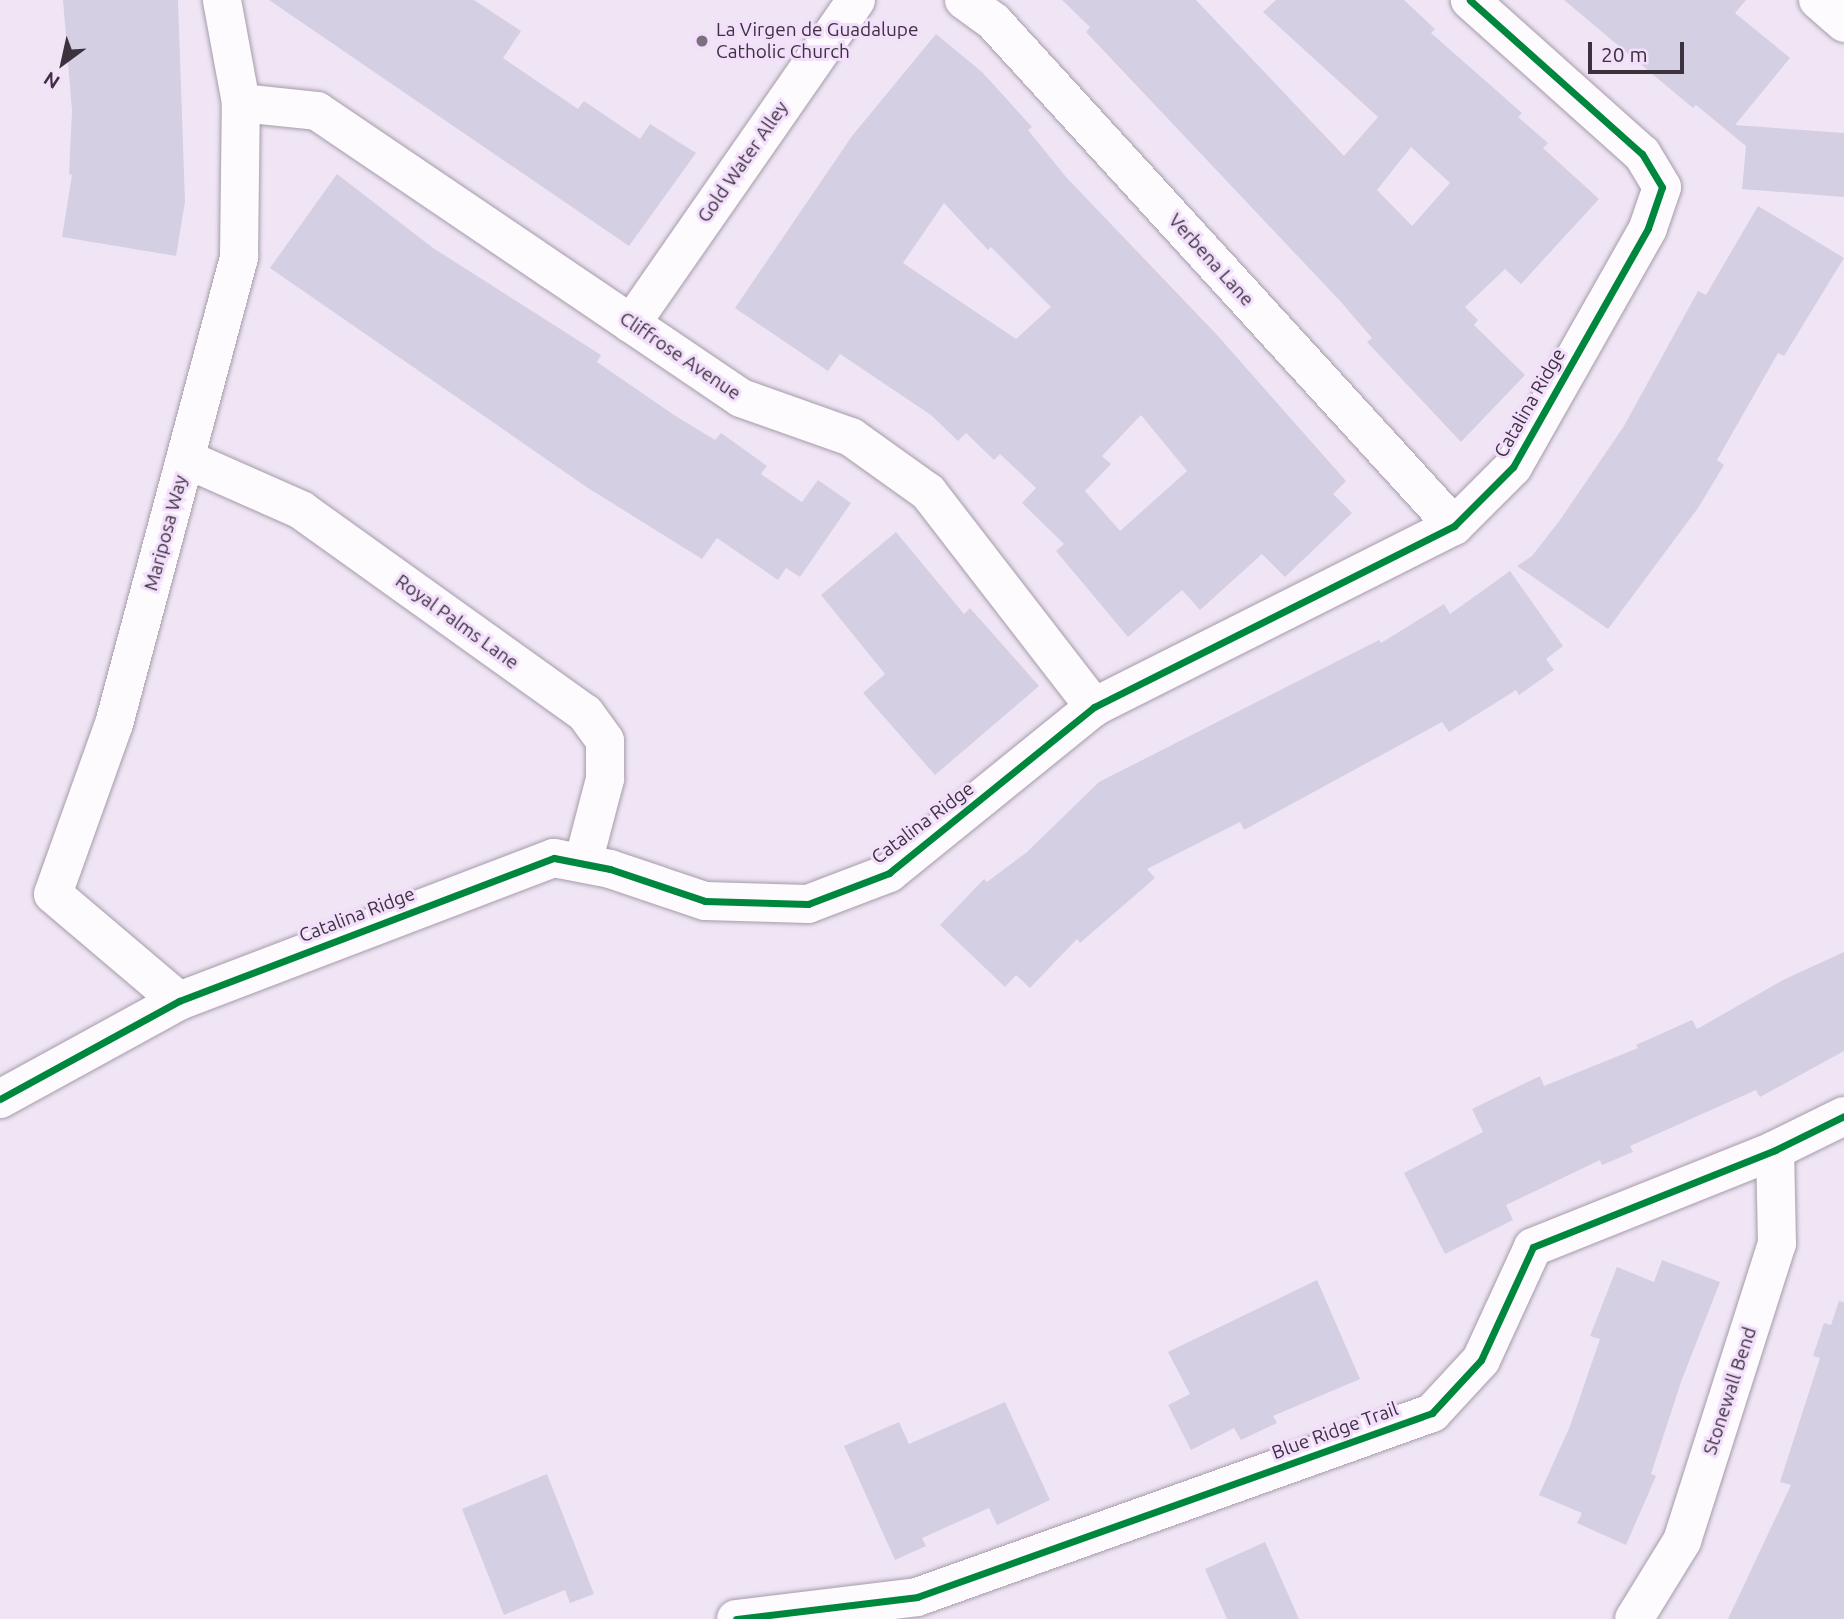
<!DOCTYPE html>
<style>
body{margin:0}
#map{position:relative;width:1844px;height:1619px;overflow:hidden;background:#f0e5f5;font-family:Ubuntu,sans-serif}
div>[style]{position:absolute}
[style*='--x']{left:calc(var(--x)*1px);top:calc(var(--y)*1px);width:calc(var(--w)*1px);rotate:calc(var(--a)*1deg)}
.building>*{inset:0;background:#d5cfe3}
.roads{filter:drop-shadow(0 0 2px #a59ca9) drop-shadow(0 0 2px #a59ca9)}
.street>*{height:38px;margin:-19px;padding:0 19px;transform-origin:19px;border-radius:19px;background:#fdfbfe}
.secondary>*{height:38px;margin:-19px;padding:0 19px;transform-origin:19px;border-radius:19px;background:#fdfbfe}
.cycleway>*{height:7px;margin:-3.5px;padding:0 3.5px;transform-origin:3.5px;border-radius:3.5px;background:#00873e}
.dots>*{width:19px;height:19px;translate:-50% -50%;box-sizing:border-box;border:4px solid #f3defc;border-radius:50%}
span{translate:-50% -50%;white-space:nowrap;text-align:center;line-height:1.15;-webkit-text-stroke:6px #f3defc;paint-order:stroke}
.poi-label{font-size:19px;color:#3b323e}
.left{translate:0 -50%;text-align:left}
.street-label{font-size:19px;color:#3b323e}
.north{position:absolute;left:28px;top:28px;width:70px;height:70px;-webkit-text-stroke:5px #f3defc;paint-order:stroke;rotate:213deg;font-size:19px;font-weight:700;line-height:28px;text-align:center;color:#3b323e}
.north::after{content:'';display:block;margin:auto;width:24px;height:32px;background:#3b323e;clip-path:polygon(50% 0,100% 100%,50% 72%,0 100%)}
.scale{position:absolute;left:1588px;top:42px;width:96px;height:32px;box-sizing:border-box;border:4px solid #3b323e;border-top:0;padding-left:9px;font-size:21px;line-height:24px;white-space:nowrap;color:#3b323e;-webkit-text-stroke:5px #f3defc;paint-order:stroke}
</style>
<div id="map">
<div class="building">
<div style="clip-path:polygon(63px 0,178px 0,185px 202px,176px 256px,62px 237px,72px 175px,69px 174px,72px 111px)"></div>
<div style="clip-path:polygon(269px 0,474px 0,521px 31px,503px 58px,578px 109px,584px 101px,640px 139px,650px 124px,696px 153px,629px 246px)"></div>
<div style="clip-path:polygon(evenodd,1062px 0,1196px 0,1344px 156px,1378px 117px,1263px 12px,1276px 0,1404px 0,1435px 29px,1431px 33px,1522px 113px,1518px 117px,1548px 143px,1543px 148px,1599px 199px,1521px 284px,1505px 269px,1465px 307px,1478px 320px,1474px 325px,1525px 375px,1461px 442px,1367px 342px,1372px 338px,1341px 302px,1086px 32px,1090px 27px,1062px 0,1411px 147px,1450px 183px,1412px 226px,1377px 190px,1411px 147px)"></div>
<div style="clip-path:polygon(1564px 0,1746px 0,1735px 13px,1790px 58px,1735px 125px,1844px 133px,1844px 197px,1742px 189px,1746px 146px,1696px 105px,1693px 108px)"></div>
<div style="clip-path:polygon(evenodd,936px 34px,982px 72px,1032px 127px,1028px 130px,1066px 177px,1218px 336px,1346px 481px,1333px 494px,1352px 513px,1285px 577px,1262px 554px,1200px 610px,1182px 590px,1128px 637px,1056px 551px,1064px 544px,1022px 503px,1036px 488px,1000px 454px,994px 460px,966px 433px,958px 441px,931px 415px,840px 354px,828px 371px,735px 308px,852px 136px,936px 34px,944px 203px,988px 250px,991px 247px,1051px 307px,1016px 339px,903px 263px,944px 203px,936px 34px,1141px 415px,1187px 471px,1120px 531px,1085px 491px,1111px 464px,1102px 456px,1141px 415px)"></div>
<div style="clip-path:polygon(337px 174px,433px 248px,601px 355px,597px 362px,674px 415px,715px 440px,721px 433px,767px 466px,761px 474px,802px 502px,818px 480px,851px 503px,800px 577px,786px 568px,778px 580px,717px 538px,702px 559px,588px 488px,270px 268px)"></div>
<div style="clip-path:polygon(1758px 206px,1844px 258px,1784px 356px,1778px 353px,1717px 460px,1724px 465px,1698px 508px,1608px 629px,1517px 566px,1532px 556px,1560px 520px,1624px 426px,1698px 291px,1706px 295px)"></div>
<div style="clip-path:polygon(896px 532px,964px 614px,970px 608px,1039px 686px,935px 775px,863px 693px,885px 674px,821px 595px)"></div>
<div style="clip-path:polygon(1510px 571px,1563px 646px,1546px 659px,1554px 670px,1519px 695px,1516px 690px,1449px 732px,1442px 722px,1244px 830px,1240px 822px,1147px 869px,1155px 878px,1080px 943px,1077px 939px,1030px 988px,1016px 975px,1005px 987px,940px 925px,984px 879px,987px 882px,1027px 852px,1099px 782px,1379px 640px,1381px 643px,1444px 604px,1450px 614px)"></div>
<div style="clip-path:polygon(1844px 952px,1844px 1051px,1760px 1097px,1756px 1090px,1630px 1146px,1633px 1152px,1602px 1165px,1600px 1160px,1506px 1205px,1513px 1220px,1445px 1254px,1404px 1173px,1483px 1132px,1472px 1109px,1540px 1076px,1544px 1086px,1638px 1048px,1636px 1045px,1692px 1020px,1697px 1029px,1785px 979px)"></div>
<div style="clip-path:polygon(1662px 1260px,1720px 1282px,1681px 1382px,1651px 1474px,1656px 1476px,1626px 1545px,1577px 1523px,1582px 1513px,1539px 1495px,1570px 1426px,1600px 1339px,1590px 1336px,1617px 1267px,1654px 1282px)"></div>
<div style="clip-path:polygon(1317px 1280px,1360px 1379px,1273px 1416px,1277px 1423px,1241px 1440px,1234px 1428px,1191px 1450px,1168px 1405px,1190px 1394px,1168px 1352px)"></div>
<div style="clip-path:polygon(1839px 1301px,1844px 1302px,1844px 1619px,1728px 1619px,1791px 1485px,1780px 1482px,1820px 1358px,1813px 1356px,1824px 1323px,1831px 1325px)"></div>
<div style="clip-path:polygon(1005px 1402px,1050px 1500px,997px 1525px,989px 1508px,922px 1538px,926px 1546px,895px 1560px,844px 1446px,899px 1422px,909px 1444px)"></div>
<div style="clip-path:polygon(547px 1474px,594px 1594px,570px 1603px,565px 1590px,504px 1615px,462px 1509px)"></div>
<div style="clip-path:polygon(1265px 1542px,1299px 1619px,1227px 1619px,1205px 1569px)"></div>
</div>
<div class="roads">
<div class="street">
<div style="--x:964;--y:0;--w:37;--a:36"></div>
<div style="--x:994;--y:22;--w:682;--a:47.61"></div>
<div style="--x:241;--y:103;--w:76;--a:6"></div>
<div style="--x:317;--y:111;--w:512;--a:34.09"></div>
<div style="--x:741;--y:398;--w:117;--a:19.5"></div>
<div style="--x:851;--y:437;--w:95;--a:35.5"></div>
<div style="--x:928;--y:492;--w:272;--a:52.3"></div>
<div style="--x:631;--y:324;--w:394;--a:-55.2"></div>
<div style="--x:186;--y:459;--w:126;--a:23.9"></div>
<div style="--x:301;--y:510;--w:349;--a:35.6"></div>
<div style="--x:585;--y:713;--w:34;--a:54"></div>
<div style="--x:605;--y:741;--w:38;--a:90"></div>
<div style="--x:605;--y:779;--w:87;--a:104.7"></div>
<div style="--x:179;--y:1001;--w:165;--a:-139.7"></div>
<div style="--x:53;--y:894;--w:181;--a:-70.3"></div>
<div style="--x:114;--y:724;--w:484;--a:-75"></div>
<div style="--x:239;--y:256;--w:153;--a:-89.3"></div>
<div style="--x:241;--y:103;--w:105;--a:-100.5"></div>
<div style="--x:0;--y:1099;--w:204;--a:-28.7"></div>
<div style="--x:179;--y:1001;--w:401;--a:-20.9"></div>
<div style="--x:554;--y:858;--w:57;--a:11.1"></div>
<div style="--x:610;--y:869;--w:100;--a:18.6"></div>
<div style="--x:705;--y:901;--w:103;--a:1.7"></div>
<div style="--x:808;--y:904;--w:87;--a:-20.9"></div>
<div style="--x:889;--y:873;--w:264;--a:-39"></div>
<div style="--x:1094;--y:707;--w:403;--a:-26.7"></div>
<div style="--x:1454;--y:526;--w:83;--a:-45"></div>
<div style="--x:1513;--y:467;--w:274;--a:-60.5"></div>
<div style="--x:1648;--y:228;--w:43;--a:-71.1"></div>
<div style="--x:1662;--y:187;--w:39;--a:-121"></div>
<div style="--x:1642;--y:154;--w:231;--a:-138.2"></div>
<div style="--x:736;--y:1619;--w:182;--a:-6.9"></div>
<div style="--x:917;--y:1597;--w:547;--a:-19.66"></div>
<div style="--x:1432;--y:1413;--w:72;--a:-47.2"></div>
<div style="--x:1481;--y:1360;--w:124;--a:-65.3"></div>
<div style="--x:1533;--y:1247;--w:261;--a:-21.8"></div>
<div style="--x:1775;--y:1150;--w:77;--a:-26.2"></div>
<div style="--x:1634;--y:1619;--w:92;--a:-58.4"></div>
<div style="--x:1682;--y:1541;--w:312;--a:-72.3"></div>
<div style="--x:1777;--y:1244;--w:94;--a:-91.2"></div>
</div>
<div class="secondary">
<div style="--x:1818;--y:0;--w:35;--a:41"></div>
</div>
</div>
<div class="cycleway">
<div style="--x:0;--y:1099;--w:204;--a:-28.7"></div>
<div style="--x:179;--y:1001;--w:401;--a:-20.9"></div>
<div style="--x:554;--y:858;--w:57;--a:11.1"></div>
<div style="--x:610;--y:869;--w:100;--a:18.6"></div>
<div style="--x:705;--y:901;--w:103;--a:1.7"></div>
<div style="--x:808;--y:904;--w:87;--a:-20.9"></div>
<div style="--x:889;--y:873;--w:264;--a:-39"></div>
<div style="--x:1094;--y:707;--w:403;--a:-26.7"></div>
<div style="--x:1454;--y:526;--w:83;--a:-45"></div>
<div style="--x:1513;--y:467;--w:274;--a:-60.5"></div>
<div style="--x:1648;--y:228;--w:43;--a:-71.1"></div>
<div style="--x:1662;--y:187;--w:39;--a:-121"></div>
<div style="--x:1642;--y:154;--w:231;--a:-138.2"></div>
<div style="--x:736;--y:1619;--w:182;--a:-6.9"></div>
<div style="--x:917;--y:1597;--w:547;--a:-19.66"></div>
<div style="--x:1432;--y:1413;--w:72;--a:-47.2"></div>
<div style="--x:1481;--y:1360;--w:124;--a:-65.3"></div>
<div style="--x:1533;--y:1247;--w:261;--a:-21.8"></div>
<div style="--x:1775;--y:1150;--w:77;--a:-26.2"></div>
</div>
<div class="dots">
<div style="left:702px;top:41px;background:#7a717e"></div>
</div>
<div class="poi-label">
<span class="left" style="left:716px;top:41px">La Virgen de Guadalupe<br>Catholic Church</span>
</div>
<div class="street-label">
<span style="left:743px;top:162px;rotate:-55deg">Gold Water Alley</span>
<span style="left:1211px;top:260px;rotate:48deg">Verbena Lane</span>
<span style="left:680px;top:356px;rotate:34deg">Cliffrose Avenue</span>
<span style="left:1530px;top:403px;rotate:-60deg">Catalina Ridge</span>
<span style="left:166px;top:533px;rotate:-75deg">Mariposa Way</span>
<span style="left:457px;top:622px;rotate:36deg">Royal Palms Lane</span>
<span style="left:923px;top:823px;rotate:-37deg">Catalina Ridge</span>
<span style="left:357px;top:915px;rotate:-21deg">Catalina Ridge</span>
<span style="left:1730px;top:1391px;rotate:-72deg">Stonewall Bend</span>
<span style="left:1335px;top:1431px;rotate:-20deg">Blue Ridge Trail</span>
</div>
<div class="north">N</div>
<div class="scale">20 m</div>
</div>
